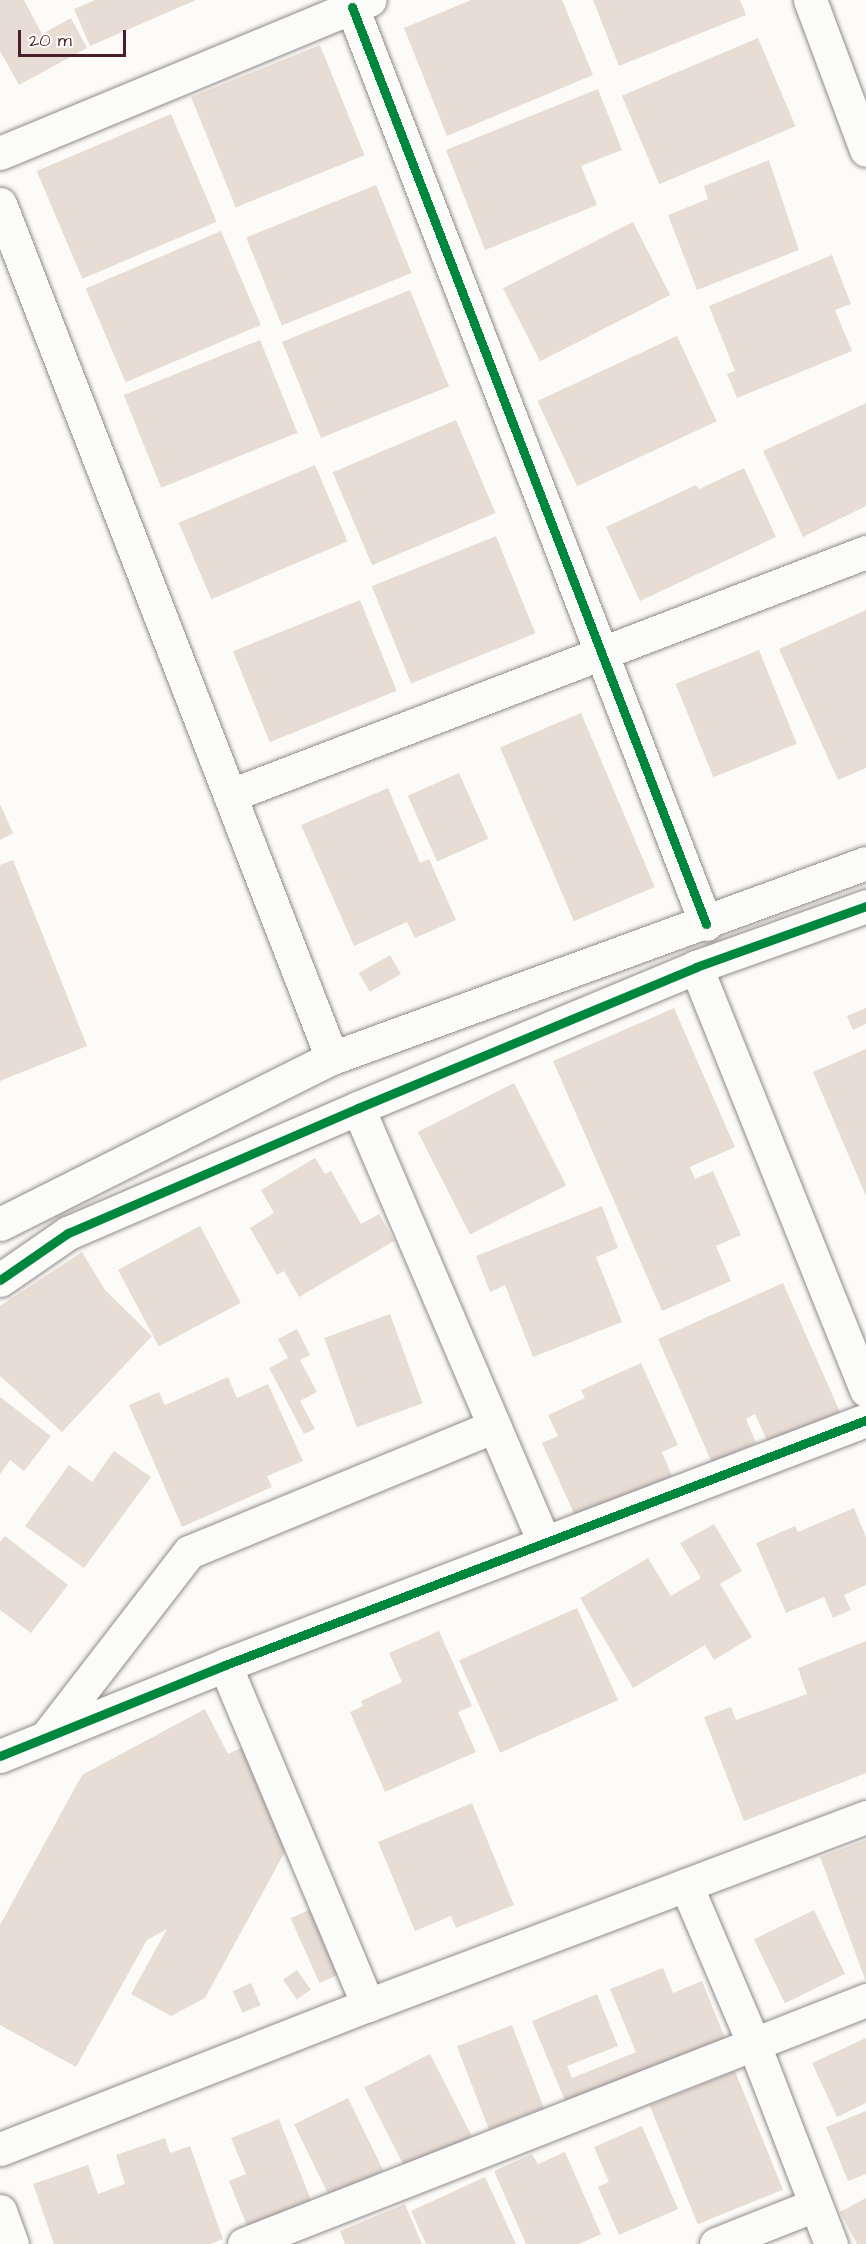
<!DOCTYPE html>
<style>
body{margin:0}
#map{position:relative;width:866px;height:2244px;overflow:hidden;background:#fcfbf8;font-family:"Architects Daughter",sans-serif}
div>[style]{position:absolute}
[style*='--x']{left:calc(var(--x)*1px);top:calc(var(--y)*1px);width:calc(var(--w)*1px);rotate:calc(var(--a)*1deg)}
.building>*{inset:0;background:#e7ddd5;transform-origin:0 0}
.roads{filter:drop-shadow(0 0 2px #928a8b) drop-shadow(0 0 2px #928a8b)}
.minor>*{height:33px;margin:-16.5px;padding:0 16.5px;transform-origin:16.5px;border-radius:16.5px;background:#fbfbf9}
.tertiary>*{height:33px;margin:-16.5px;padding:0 16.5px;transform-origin:16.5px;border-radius:16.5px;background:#fbfbf9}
.cycleway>*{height:9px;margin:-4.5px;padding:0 4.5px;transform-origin:4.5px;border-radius:4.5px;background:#00873e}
span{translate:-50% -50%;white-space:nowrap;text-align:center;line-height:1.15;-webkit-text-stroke:6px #fdfcf7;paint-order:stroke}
.scale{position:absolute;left:18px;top:30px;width:108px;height:27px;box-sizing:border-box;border:3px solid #4a1f2b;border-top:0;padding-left:8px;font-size:18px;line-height:21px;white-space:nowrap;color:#4a1f2b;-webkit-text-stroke:4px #fdfcf7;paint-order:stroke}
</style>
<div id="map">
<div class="building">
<div style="clip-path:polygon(0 0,24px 0,42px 34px,71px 18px,87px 48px,19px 85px,0 51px)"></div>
<div style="clip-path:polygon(95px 0,196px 0,90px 46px,74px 9px)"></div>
<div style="clip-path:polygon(471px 0,562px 0,593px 75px,447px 136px,404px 28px)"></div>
<div style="clip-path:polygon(593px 0,740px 0,746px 15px,619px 66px)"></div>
<div style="left:758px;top:38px;width:96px;height:148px;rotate:67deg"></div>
<div style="left:320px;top:45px;width:119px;height:139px;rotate:68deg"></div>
<div style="clip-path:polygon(598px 89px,622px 150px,581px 166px,597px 205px,485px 250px,446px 150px)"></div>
<div style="left:171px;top:114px;width:117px;height:146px;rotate:67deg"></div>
<div style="clip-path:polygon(769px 160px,799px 250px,697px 290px,668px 215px,708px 199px,704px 186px)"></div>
<div style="left:376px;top:185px;width:95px;height:140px;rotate:68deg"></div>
<div style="left:633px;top:222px;width:82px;height:146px;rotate:63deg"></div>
<div style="left:221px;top:231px;width:102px;height:147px;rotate:67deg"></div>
<div style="clip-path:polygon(832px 255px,851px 304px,835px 310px,852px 351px,737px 398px,727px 374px,735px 371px,709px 306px)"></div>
<div style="left:410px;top:290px;width:104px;height:138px;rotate:68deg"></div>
<div style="left:677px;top:336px;width:94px;height:154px;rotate:65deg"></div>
<div style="left:260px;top:340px;width:100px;height:147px;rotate:68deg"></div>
<div style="clip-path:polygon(866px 403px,866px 506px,803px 537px,763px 451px)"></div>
<div style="left:456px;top:420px;width:101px;height:134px;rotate:67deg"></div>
<div style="left:315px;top:465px;width:83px;height:148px;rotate:67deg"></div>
<div style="clip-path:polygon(744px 468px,776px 537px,640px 601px,606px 527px,696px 485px,699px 489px)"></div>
<div style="left:496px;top:536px;width:105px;height:134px;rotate:68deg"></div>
<div style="left:360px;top:600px;width:98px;height:137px;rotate:68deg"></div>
<div style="clip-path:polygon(866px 610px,866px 768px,838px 780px,779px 649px)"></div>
<div style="left:759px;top:650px;width:101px;height:90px;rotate:68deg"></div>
<div style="left:581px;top:713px;width:189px;height:88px;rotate:67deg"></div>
<div style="left:459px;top:773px;width:72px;height:56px;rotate:66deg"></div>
<div style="clip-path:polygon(388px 788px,420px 863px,429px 859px,456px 920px,415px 938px,407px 922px,354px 946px,301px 825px)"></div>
<div style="clip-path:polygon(0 804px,13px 833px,0 840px)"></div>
<div style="clip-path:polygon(13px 860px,87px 1046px,0 1081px,0 865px)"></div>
<div style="left:390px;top:955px;width:22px;height:36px;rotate:60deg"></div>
<div style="clip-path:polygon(674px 1008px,735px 1147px,690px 1167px,695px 1179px,713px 1171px,741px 1235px,716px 1246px,731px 1281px,662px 1311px,553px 1061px)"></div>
<div style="clip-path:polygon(866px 1008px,866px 1024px,853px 1030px,847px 1016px)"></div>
<div style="clip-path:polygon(866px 1049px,866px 1196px,813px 1072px)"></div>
<div style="left:514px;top:1083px;width:115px;height:108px;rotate:63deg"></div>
<div style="clip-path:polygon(315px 1158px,325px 1174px,331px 1171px,361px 1224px,379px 1214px,394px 1241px,299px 1297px,284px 1271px,277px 1275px,250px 1228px,274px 1213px,261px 1190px)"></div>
<div style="clip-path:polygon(602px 1206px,618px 1248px,596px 1257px,622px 1322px,533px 1357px,505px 1285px,490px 1292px,476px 1256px)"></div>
<div style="left:200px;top:1226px;width:87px;height:93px;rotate:62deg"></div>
<div style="clip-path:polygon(82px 1252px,105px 1290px,152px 1336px,62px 1432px,0 1376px,0 1306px)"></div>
<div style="clip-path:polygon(783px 1283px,840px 1412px,768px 1443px,755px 1414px,746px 1419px,756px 1443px,712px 1463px,658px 1339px)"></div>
<div style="left:390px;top:1314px;width:95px;height:70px;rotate:70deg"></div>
<div style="clip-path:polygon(297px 1329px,310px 1355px,300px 1360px,317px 1392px,300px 1401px,315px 1429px,304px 1434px,269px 1368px,288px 1358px,278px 1339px)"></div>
<div style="clip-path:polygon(641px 1363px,678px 1445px,662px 1452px,672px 1476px,577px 1520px,542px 1443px,558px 1436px,548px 1415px,585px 1398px,581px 1390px)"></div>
<div style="clip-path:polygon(228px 1377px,237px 1398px,268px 1384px,303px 1461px,267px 1476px,272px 1487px,182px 1527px,129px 1405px,159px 1392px,165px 1405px)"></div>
<div style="clip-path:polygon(0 1397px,51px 1436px,24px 1471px,10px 1460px,0 1474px)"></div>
<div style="clip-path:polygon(114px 1451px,151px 1477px,84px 1568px,25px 1526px,69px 1465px,92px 1482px)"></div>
<div style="clip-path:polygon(854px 1508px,866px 1537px,866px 1585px,844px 1595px,851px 1610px,833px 1618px,824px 1597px,786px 1613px,756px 1543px,795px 1526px,798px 1532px)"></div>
<div style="clip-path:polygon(714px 1524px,742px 1571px,720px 1584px,752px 1637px,714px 1660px,705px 1645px,633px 1688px,580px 1598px,648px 1558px,671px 1596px,701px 1578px,680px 1543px)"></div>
<div style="clip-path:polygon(5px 1536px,68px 1585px,31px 1633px,0 1610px,0 1542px)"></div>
<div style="left:577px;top:1608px;width:101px;height:129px;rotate:66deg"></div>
<div style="clip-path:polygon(439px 1631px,472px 1706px,458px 1712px,476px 1752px,385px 1792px,350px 1712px,363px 1706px,361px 1701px,402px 1682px,389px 1653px)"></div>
<div style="clip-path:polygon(866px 1641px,866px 1773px,744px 1821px,704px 1717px,731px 1707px,736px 1720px,807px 1694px,798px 1668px)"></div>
<div style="clip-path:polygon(205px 1709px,228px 1754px,243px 1747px,292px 1839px,205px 1998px,171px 2016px,131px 1994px,167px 1929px,147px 1940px,76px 2067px,0 2025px,0 1925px,82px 1775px)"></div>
<div style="clip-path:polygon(472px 1803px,514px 1905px,456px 1928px,451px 1916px,415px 1931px,378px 1842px)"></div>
<div style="clip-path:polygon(866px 1840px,866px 1982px,820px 1857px)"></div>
<div style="left:318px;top:1906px;width:71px;height:30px;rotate:66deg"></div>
<div style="left:814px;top:1910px;width:71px;height:67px;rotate:64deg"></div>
<div style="clip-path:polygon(663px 1968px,673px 1993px,702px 1981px,727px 2043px,568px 2108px,532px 2021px,597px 1994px,618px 2046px,567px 2066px,572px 2078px,636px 2052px,610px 1989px)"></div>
<div style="left:297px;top:1970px;width:24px;height:17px;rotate:55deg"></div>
<div style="left:251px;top:1983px;width:24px;height:20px;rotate:66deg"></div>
<div style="left:512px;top:2025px;width:89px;height:59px;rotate:69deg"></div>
<div style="clip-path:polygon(866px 2038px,866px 2103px,837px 2117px,812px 2063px)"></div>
<div style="left:430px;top:2054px;width:92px;height:74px;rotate:63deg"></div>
<div style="left:735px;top:2071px;width:128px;height:92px;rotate:68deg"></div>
<div style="left:348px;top:2098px;width:81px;height:60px;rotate:64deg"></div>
<div style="clip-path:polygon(866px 2111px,866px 2174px,848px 2181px,826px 2127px)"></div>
<div style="clip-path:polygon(279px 2119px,313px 2205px,249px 2231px,229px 2181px,246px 2174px,231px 2138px)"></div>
<div style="clip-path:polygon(642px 2126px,678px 2209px,619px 2235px,598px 2187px,609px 2182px,594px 2147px)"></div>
<div style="clip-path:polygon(165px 2138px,170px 2153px,190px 2146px,223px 2239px,210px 2244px,54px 2244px,33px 2184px,88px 2165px,98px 2194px,125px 2184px,116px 2155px)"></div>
<div style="clip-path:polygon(565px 2152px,601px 2234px,579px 2244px,526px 2244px,494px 2171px,532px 2154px,538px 2164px)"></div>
<div style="clip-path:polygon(485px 2177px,516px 2244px,426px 2244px,411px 2211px)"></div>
<div style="clip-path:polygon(866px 2198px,866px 2244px,857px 2244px,840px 2212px)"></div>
<div style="clip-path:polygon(405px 2204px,422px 2244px,345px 2244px,340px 2231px)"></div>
</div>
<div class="roads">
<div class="minor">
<div style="--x:810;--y:0;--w:160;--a:69.5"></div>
<div style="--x:352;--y:7;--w:983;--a:68.89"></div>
<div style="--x:0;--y:153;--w:400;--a:-22.5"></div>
<div style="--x:0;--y:204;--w:916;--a:68.76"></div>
<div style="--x:231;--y:795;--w:680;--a:-20.94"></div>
<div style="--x:696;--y:967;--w:456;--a:68.1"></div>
<div style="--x:358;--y:1108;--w:473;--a:66.8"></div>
<div style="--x:225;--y:1665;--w:369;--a:67.2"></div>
<div style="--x:46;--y:1737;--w:234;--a:-52.3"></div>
<div style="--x:189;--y:1552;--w:330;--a:-22.4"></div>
<div style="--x:0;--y:1756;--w:243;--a:-22"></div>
<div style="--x:225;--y:1665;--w:686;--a:-20.92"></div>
<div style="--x:686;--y:1885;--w:171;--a:66.9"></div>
<div style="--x:753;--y:2042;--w:217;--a:68.9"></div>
<div style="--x:0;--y:2149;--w:395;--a:-21.4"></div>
<div style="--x:368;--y:2005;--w:532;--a:-20.68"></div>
<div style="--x:0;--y:2211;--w:35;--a:70"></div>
<div style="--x:244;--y:2244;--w:668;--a:-21.42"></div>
<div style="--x:716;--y:2244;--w:106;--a:-21.5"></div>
</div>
<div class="tertiary">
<div style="--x:0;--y:1224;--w:371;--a:-26.6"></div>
<div style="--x:332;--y:1058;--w:568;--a:-20.06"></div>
<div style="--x:0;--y:1280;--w:83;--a:-34.7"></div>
<div style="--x:68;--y:1233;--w:316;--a:-23.3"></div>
<div style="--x:358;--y:1108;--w:366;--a:-22.6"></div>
<div style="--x:696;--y:967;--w:181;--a:-19.7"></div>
</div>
</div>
<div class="cycleway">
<div style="--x:352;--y:7;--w:983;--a:68.89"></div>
<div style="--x:0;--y:1280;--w:83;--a:-34.7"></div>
<div style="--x:68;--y:1233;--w:316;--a:-23.3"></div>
<div style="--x:358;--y:1108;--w:366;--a:-22.6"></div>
<div style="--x:696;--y:967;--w:181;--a:-19.7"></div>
<div style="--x:0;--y:1756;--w:243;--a:-22"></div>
<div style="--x:225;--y:1665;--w:686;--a:-20.92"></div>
</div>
<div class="scale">20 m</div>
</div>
